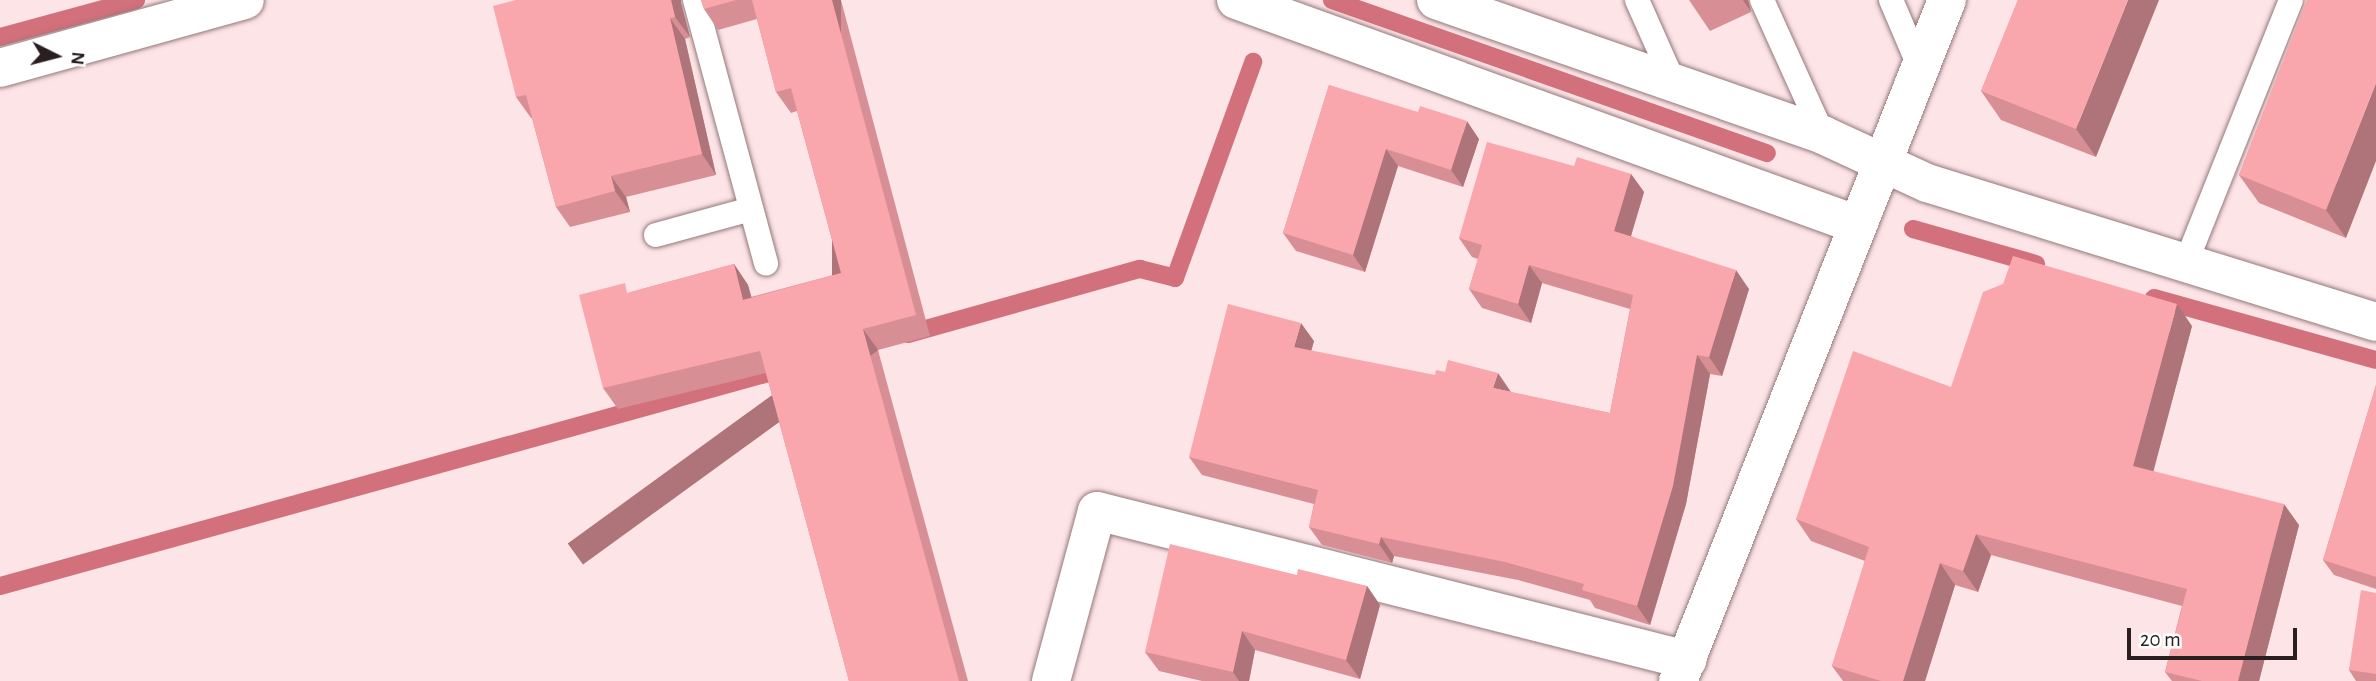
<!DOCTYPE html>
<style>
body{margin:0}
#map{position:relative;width:2376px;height:681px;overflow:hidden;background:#fde4e6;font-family:"Alegreya Sans",sans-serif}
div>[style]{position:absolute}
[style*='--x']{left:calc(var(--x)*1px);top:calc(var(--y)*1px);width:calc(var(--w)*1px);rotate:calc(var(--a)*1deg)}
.stream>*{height:18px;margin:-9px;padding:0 9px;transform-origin:9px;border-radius:9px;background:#d2707b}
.roads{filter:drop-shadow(0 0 2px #937879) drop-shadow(0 0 2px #937879)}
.lane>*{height:24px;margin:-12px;padding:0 12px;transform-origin:12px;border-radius:12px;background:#fff}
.street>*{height:38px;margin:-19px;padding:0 19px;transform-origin:19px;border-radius:19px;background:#fff}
.secondary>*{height:38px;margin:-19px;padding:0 19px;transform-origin:19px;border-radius:19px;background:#fff}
.wall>*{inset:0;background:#d78f95}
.shaded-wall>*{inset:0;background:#af7479;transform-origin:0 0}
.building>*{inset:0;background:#faa6ad}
span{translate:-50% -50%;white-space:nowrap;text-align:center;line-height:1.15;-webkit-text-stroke:6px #fff;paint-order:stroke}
.north{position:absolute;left:21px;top:21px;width:70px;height:70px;-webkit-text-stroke:5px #fff;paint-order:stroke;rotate:96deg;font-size:19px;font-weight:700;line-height:28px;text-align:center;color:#2a1f20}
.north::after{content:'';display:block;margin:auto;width:24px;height:32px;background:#2a1f20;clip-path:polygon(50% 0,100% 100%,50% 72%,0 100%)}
.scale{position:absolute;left:2127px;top:628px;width:170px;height:32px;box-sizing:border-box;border:4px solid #2a1f20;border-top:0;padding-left:9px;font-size:21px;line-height:24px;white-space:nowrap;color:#2a1f20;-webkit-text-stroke:5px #fff;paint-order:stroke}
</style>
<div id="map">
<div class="stream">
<div style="--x:1332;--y:0;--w:461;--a:19.4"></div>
<div style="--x:0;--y:37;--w:141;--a:-15.2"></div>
<div style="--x:1913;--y:229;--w:128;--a:15.9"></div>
<div style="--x:2154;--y:298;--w:230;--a:15.6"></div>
<div style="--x:908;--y:334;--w:241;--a:-15.7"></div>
<div style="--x:1140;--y:269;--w:36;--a:14"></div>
<div style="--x:1175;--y:278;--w:230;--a:-70.1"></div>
<div style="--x:0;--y:586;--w:820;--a:-15.49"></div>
</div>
<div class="roads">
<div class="lane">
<div style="--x:695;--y:0;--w:273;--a:74.9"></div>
<div style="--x:1637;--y:0;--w:91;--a:66"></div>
<div style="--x:1762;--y:0;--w:148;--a:65.7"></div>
<div style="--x:1891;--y:0;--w:74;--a:66.9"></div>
<div style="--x:656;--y:235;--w:98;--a:-15.3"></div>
<div style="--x:2185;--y:265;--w:285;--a:-68.2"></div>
</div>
<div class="street">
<div style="--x:1236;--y:0;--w:661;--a:19.89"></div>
<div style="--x:1436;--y:0;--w:410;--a:19.2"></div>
<div style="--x:1823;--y:135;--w:115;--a:24.8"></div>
<div style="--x:1927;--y:183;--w:470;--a:17.2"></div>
<div style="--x:0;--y:68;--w:254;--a:-15.5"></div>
<div style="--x:1051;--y:681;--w:176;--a:-74.9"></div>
<div style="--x:1097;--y:511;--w:609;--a:14.17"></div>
</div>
<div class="secondary">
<div style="--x:1678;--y:681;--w:732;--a:-68.45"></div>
</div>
</div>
<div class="wall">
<div style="clip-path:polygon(516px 0,681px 0,681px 3px,690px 37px,685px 39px,716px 175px,626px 197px,630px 212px,570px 227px,556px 207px,532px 118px,531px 118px,516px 97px)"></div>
<div style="clip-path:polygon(701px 0,841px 0,930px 336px,878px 350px,968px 681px,849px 681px,766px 373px,618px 409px,603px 388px,631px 292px,734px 264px,748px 285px,751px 297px,841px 273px,797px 111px,791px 113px,776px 92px,757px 19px,718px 30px,704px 9px)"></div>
<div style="clip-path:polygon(1689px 0,1748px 0,1751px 12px,1710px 31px)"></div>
<div style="clip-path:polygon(2018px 0,2096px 157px,2001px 120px,1981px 91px)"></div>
<div style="clip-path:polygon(2307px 0,2346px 238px,2259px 203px,2239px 175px)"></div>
<div style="clip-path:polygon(1329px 85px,1479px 139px,1463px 187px,1398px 166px,1365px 272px,1296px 251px,1283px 233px)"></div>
<div style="clip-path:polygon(1574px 166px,1631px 174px,1644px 192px,1631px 236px,1749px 289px,1722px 376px,1710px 374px,1686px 504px,1650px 625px,1595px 608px,1590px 600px,1518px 580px,1394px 556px,1392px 563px,1322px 545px,1309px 527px,1314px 504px,1202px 475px,1189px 457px,1314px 341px,1311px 351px,1610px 413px,1630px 309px,1542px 283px,1531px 323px,1482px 308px,1469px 289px,1478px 259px,1472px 257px,1459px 238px)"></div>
<div style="clip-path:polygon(2192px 326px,2153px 471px,2299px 525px,2259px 681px,2172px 681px,2165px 672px,2182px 606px,1991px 555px,1978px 592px,1955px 585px,1925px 681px,1843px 681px,1832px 666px,1865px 561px,1811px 541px,1796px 519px,1951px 387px)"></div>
<div style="clip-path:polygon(2376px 385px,2376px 589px,2334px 575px,2323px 560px)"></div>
<div style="clip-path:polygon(1297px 575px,1367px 586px,1380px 605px,1360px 679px,1255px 650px,1249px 681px,1202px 681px,1159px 671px,1145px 652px)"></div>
<div style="clip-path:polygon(2376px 593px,2376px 681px,2356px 681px,2349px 670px)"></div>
</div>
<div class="shaded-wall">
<div style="clip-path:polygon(671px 0,681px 0,681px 3px,690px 37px,675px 17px)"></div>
<div style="left:832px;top:0;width:9px;height:326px"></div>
<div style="clip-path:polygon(1743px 0,1748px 0,1751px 12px)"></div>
<div style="clip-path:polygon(2128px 0,2159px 0,2096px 157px,2076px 129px)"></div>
<div style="clip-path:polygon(670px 18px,685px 39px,716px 175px,702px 154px)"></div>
<div style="clip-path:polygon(2376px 83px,2376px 161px,2346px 238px,2326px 210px)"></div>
<div style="clip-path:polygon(1467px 121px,1479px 139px,1463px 187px,1451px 170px)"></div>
<div style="clip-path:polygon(1386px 149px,1398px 166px,1365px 272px,1353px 255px)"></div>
<div style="clip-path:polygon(1631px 174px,1644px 192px,1627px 249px,1614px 231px)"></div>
<div style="clip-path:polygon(611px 176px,626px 197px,630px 212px,615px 191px)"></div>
<div style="clip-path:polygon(734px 264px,748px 285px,758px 320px,743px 300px)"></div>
<div style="clip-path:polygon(1529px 265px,1542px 283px,1531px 323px,1518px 304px)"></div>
<div style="clip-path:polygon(1736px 270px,1749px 289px,1722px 376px,1709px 357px)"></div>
<div style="clip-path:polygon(2177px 304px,2192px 326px,2149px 488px,2133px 466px)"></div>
<div style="clip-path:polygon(1301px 323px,1314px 341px,1307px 366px,1294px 347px)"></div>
<div style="left:863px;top:329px;width:26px;height:365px;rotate:54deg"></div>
<div style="clip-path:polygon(1697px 355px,1710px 374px,1686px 504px,1650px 625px,1637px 606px)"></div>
<div style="clip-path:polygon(1498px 373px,1511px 392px,1493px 388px)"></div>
<div style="clip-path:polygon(2284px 504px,2299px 525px,2259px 681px,2238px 681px)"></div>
<div style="clip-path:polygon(1976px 534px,1991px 555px,1978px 592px,1963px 571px)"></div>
<div style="clip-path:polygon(1381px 537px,1394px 556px,1392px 563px,1379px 544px)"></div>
<div style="clip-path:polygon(1940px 563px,1955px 585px,1925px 681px,1903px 681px)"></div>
<div style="clip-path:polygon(1367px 586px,1380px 605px,1360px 679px,1346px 660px)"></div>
<div style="clip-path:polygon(1242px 631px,1255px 650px,1249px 681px,1239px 681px,1233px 672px)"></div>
</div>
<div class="building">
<div style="clip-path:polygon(516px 0,671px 0,675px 17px,670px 18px,702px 154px,611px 176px,615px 191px,556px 207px,526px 95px,516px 97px,493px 6px)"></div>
<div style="clip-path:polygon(701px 0,736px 0,704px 9px)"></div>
<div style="clip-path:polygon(752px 0,832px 0,916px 315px,863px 329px,959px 681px,849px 681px,760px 351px,603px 388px,579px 295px,625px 283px,627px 293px,734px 264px,743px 300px,841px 273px,791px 88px,776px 92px)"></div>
<div style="clip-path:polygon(2018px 0,2128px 0,2076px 129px,1981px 91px)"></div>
<div style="clip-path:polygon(2307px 0,2376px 0,2376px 83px,2326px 210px,2239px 175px)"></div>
<div style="clip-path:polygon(1329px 85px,1418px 112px,1420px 106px,1467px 121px,1451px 170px,1386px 149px,1353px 255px,1283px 233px)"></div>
<div style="clip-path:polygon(1487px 142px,1574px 166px,1577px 157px,1631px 174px,1614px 231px,1736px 270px,1709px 357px,1697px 355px,1673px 486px,1637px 606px,1582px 590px,1584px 584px,1505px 562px,1381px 537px,1379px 544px,1309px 527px,1318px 490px,1189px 457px,1228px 304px,1301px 323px,1294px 347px,1435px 375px,1436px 370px,1445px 372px,1448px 360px,1498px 373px,1493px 388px,1610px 413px,1633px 295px,1529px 265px,1518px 304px,1469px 289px,1482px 245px,1459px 238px)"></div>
<div style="clip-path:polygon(2013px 256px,2177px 304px,2133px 466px,2284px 504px,2238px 681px,2202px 681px,2165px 672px,2187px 589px,1976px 534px,1963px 571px,1940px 563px,1903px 681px,1881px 681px,1832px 666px,1869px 547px,1796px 519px,1853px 351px,1951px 387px,1983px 292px,2003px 284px)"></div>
<div style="clip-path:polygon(2376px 385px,2376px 577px,2323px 560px)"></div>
<div style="clip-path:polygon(1170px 544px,1297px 575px,1298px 569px,1367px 586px,1346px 660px,1242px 631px,1233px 672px,1145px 652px)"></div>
<div style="clip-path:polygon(2361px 590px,2376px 593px,2376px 674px,2349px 670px)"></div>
</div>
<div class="north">N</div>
<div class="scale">20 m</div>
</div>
